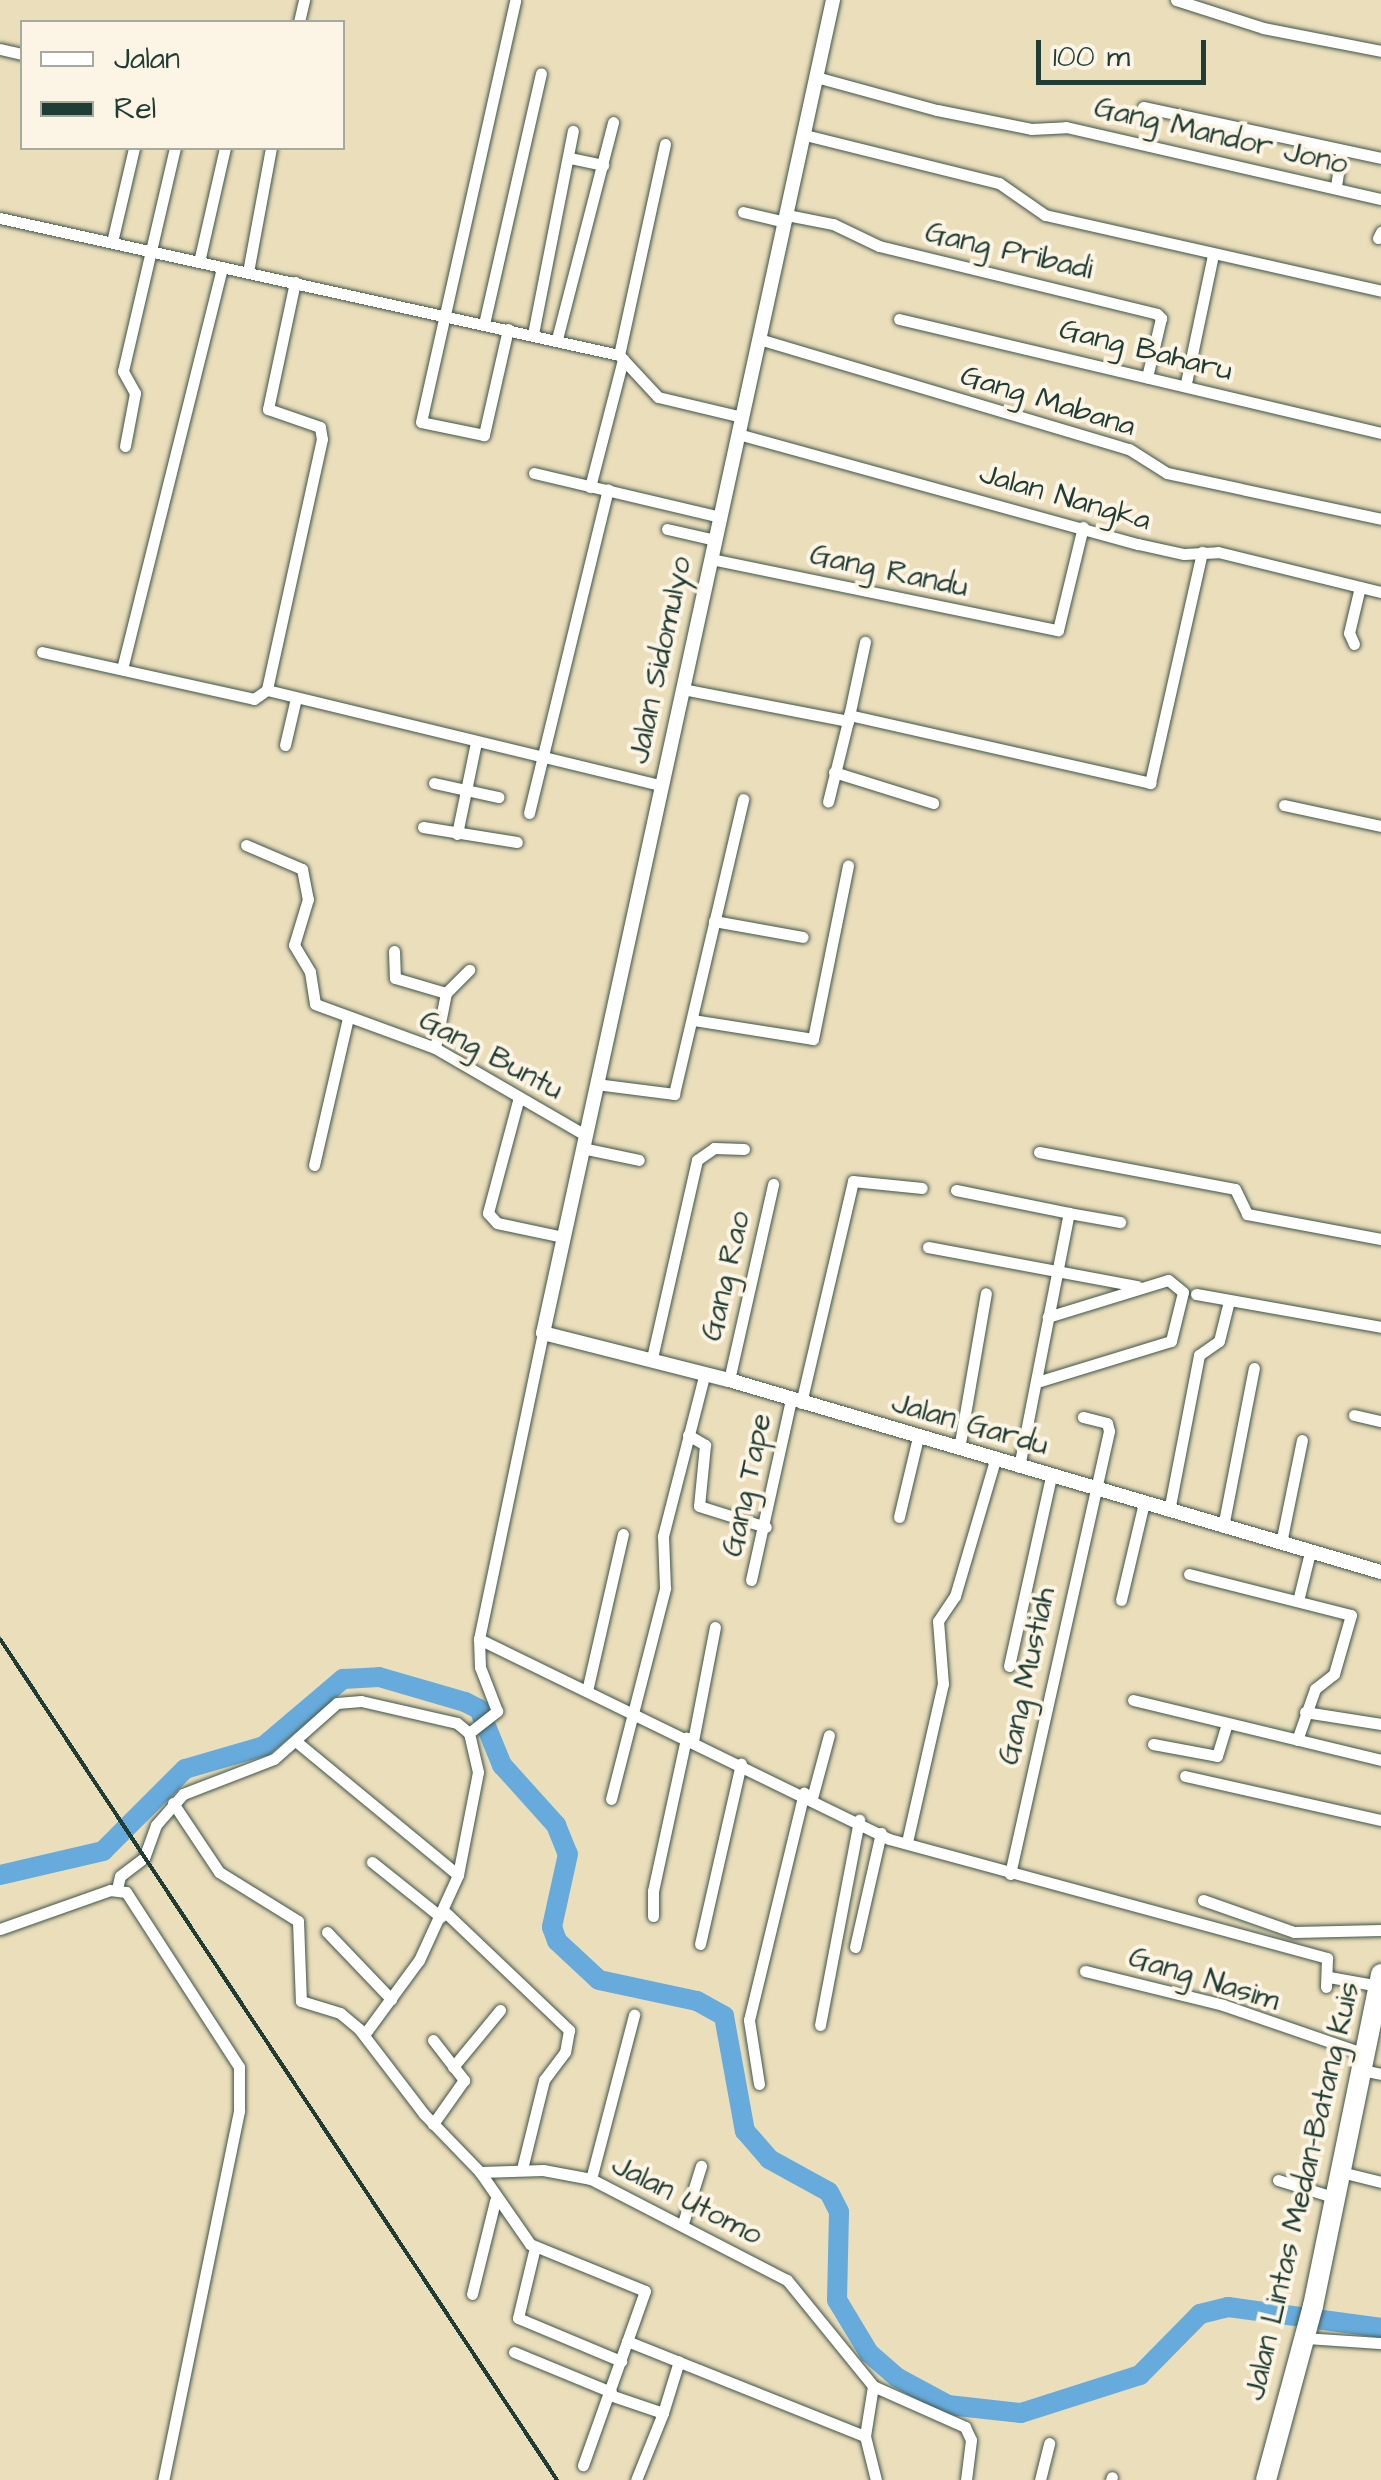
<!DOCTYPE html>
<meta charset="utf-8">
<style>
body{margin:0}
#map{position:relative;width:1381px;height:2480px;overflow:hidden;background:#ebdebb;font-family:"Architects Daughter",sans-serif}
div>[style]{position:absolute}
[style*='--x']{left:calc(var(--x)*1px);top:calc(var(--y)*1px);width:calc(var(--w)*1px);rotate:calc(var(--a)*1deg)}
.river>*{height:20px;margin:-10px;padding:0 10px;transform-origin:10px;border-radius:10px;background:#67aadc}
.roads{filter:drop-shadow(0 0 2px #3e5548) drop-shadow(0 0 2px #3e5548)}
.minor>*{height:11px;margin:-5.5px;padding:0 5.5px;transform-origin:5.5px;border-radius:5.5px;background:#fff}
.tertiary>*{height:14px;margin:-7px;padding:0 7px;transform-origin:7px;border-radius:7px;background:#fff}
.trunk>*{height:20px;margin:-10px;padding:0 10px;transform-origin:10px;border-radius:10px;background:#fff}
.rail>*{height:4px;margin:-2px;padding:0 2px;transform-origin:2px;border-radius:2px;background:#1f3d34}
span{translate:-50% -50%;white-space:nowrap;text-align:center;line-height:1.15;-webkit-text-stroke:8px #fcf5e5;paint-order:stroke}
.street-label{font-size:30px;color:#1f3d34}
.legend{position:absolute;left:20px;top:20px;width:325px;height:130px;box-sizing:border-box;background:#fcf5e5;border:2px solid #a4ab9e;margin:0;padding:12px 18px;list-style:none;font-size:30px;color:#1f3d34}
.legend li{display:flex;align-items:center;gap:20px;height:50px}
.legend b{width:50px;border:2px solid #a4ab9e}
.scale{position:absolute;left:1036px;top:40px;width:170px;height:45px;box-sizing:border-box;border:5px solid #1f3d34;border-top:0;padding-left:12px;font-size:30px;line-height:35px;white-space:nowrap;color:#1f3d34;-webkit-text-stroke:8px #fcf5e5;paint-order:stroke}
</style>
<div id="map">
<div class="river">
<div style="--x:0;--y:1875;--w:106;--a:-13.1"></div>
<div style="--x:103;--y:1851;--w:116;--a:-45"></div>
<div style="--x:185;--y:1769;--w:82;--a:-16.2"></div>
<div style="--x:264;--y:1746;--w:104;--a:-40.3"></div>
<div style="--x:343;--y:1679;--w:36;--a:-3"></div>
<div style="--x:379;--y:1677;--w:90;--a:16.2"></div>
<div style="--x:465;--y:1702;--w:16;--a:27"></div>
<div style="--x:479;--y:1709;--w:61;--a:67.7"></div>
<div style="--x:502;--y:1765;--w:81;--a:48"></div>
<div style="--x:556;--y:1825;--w:31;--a:68"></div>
<div style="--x:568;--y:1854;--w:75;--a:102.4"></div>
<div style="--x:552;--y:1927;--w:15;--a:70"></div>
<div style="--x:557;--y:1941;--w:57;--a:42.9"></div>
<div style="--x:599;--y:1980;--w:100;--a:12.1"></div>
<div style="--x:697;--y:2001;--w:31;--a:29"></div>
<div style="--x:724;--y:2016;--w:117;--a:79.7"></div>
<div style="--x:745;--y:2131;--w:37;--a:49"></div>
<div style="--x:769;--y:2159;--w:68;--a:28.8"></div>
<div style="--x:829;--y:2192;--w:22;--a:63"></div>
<div style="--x:839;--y:2212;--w:88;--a:91.3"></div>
<div style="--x:837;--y:2300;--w:62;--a:58.9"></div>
<div style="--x:869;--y:2353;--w:38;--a:41"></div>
<div style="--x:898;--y:2378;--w:57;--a:28.4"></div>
<div style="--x:948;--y:2405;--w:73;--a:6.3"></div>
<div style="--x:1021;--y:2413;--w:125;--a:-17.7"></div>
<div style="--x:1140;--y:2375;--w:86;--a:-45.5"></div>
<div style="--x:1200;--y:2314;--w:29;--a:-14"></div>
<div style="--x:1228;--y:2307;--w:154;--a:7.8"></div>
</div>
<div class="roads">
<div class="minor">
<div style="--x:1176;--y:0;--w:91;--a:17.8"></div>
<div style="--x:1263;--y:28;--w:120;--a:11"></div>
<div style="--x:299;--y:22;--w:23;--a:-77"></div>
<div style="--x:0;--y:49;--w:23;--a:13"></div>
<div style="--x:816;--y:77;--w:125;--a:15.3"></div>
<div style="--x:937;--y:110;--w:96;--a:11.4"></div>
<div style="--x:1031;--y:129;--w:35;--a:-3"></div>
<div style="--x:1066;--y:127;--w:323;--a:12.9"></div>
<div style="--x:1143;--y:107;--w:243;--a:12.1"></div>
<div style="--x:805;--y:135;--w:200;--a:13.9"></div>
<div style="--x:999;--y:183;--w:56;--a:34.8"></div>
<div style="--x:1045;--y:215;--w:344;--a:12.7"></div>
<div style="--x:570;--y:158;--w:34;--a:12"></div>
<div style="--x:1336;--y:186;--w:36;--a:-81"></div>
<div style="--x:743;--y:212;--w:43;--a:13.4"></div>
<div style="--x:787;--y:215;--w:47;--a:11.1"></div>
<div style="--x:833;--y:224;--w:51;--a:25.6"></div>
<div style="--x:879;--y:246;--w:286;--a:13.7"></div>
<div style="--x:1157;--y:314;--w:6;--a:45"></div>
<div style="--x:1161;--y:318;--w:61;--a:103.3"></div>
<div style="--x:0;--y:218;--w:634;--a:12.48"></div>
<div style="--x:619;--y:355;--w:57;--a:47.1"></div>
<div style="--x:658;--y:397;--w:86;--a:13.4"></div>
<div style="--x:1378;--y:238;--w:7;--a:-63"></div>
<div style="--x:112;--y:242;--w:97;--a:-76.8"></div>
<div style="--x:199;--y:262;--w:117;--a:-77.2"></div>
<div style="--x:248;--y:272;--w:126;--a:-79.5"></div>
<div style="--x:295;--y:282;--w:130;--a:102"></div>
<div style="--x:268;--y:409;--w:55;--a:19.1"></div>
<div style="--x:320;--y:427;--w:12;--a:81"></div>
<div style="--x:322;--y:439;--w:257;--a:102.4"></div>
<div style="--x:267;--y:690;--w:405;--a:13.6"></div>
<div style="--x:899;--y:319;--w:495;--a:13.3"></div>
<div style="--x:484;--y:324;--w:257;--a:-77.2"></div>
<div style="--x:508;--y:329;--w:109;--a:102.8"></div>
<div style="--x:484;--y:435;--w:64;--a:-168.3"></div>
<div style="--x:421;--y:422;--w:432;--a:-77.4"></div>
<div style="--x:533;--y:334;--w:207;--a:-78.9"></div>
<div style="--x:557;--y:339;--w:224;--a:-75.5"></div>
<div style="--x:759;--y:339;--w:386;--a:16.6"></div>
<div style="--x:1129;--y:449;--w:45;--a:32.3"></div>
<div style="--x:1167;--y:473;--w:219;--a:12.1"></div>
<div style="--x:619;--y:355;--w:216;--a:-77.7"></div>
<div style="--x:1186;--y:383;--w:131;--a:-78.1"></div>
<div style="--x:738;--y:434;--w:415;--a:15.4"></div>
<div style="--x:1138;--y:544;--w:47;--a:12.3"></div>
<div style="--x:1184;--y:554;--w:34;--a:-3"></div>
<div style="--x:1218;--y:552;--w:168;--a:13.8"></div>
<div style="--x:125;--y:446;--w:54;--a:-79.3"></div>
<div style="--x:135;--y:393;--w:25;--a:-119"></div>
<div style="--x:123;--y:371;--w:229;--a:-76.9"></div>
<div style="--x:534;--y:473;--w:191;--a:13.3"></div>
<div style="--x:590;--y:487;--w:132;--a:-75.5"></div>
<div style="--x:667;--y:529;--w:49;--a:12.9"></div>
<div style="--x:711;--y:559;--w:354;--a:11.6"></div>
<div style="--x:1058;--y:630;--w:106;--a:-76.4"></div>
<div style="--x:1354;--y:644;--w:12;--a:-114"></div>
<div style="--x:1349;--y:633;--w:47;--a:-76.6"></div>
<div style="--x:42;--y:652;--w:217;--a:12.5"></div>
<div style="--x:254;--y:699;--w:16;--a:-35"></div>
<div style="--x:122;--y:669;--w:414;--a:-76"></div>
<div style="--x:682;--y:689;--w:169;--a:10.9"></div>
<div style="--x:848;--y:721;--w:83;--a:103.9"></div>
<div style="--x:849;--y:715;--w:309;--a:12.7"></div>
<div style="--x:1150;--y:783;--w:237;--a:-77.3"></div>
<div style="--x:848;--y:721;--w:81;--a:-77.9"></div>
<div style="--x:285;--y:745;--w:44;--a:-76.9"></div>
<div style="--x:834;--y:772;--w:104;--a:17.4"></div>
<div style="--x:434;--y:783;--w:66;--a:12.3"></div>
<div style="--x:1284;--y:805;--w:99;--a:12.2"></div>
<div style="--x:529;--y:813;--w:333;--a:-76.3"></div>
<div style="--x:423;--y:827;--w:95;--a:9.1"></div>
<div style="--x:457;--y:834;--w:94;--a:-78.3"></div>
<div style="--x:246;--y:845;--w:61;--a:23.2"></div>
<div style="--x:302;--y:869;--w:31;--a:79"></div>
<div style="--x:308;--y:899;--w:48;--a:106.9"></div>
<div style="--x:294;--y:945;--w:31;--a:59"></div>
<div style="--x:310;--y:972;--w:32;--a:81"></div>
<div style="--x:315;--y:1004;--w:128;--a:20.1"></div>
<div style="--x:435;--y:1048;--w:173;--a:30.1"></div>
<div style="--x:714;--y:921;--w:90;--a:10.2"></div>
<div style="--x:394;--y:951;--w:27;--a:88"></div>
<div style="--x:395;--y:978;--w:53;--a:16.4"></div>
<div style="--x:693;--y:1020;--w:121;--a:9"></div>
<div style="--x:813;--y:1039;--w:177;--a:-78.6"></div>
<div style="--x:435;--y:1048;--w:56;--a:-78.7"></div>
<div style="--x:446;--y:993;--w:33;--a:-45"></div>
<div style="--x:596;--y:1084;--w:79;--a:7.3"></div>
<div style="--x:674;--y:1094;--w:303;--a:-76.8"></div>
<div style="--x:519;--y:1097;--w:120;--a:105"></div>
<div style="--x:488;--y:1213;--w:13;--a:48"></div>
<div style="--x:497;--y:1223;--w:67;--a:12"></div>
<div style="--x:582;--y:1148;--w:58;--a:11.9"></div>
<div style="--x:1039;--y:1152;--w:199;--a:10.7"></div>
<div style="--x:1235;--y:1189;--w:28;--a:64"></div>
<div style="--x:1247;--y:1214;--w:136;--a:10.6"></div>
<div style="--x:314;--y:1165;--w:151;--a:-77"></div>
<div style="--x:956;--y:1190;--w:115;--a:11.5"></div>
<div style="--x:928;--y:1247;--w:213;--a:10.6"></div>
<div style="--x:1196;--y:1294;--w:188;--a:10.1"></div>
<div style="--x:652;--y:1358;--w:203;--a:-77.2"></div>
<div style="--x:697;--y:1160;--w:21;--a:-35"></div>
<div style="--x:714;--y:1148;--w:30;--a:2"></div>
<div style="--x:729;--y:1380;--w:201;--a:-77.3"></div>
<div style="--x:1037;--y:1382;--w:140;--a:-17"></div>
<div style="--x:1171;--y:1341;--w:50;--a:-76.2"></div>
<div style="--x:1183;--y:1292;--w:19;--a:-141"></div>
<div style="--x:1168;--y:1280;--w:126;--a:162.9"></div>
<div style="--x:801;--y:1403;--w:228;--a:-76.8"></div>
<div style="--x:853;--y:1181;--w:69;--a:5.8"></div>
<div style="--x:1354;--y:1415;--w:28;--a:13"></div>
<div style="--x:688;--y:1435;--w:20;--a:30"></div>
<div style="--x:705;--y:1445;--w:61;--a:95.6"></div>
<div style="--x:699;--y:1506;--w:70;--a:17.4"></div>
<div style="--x:959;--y:1449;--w:158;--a:-80.2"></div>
<div style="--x:1019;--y:1467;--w:259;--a:-78.9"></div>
<div style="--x:1069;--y:1213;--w:52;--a:10"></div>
<div style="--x:1169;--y:1511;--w:159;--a:-79.1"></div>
<div style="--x:1199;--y:1355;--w:24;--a:-35"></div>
<div style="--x:1219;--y:1341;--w:41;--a:-76"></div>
<div style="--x:899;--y:1517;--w:82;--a:-76.6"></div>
<div style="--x:1223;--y:1527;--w:162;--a:-79"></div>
<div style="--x:1281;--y:1543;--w:105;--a:-78.5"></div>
<div style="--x:1189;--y:1574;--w:167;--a:14.2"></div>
<div style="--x:1351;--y:1615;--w:61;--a:106.1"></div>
<div style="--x:1334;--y:1674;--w:24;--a:142"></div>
<div style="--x:1315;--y:1689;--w:54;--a:109.4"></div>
<div style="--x:751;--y:1580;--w:184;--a:-77.5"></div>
<div style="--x:1121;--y:1600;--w:100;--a:-76.7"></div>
<div style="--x:1298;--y:1601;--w:50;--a:-76.2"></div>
<div style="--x:479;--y:1639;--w:456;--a:26"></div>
<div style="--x:889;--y:1839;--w:454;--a:15.2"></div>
<div style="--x:1327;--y:1958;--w:29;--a:92"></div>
<div style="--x:1009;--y:1666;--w:195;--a:-77.5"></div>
<div style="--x:587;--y:1691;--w:161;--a:-77.1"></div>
<div style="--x:1133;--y:1700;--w:255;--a:13.6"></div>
<div style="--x:1305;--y:1712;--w:77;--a:9"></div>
<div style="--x:469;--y:1733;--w:36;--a:-38"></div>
<div style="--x:497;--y:1711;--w:47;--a:-111.1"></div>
<div style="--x:480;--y:1667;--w:28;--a:-92"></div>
<div style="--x:479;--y:1639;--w:313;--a:-78.2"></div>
<div style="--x:693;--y:1741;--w:116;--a:-79.1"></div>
<div style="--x:298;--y:1743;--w:207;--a:39.5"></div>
<div style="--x:1153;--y:1744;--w:65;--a:10.6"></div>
<div style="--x:1217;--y:1756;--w:34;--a:-73"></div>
<div style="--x:1185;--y:1776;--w:201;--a:12.7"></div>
<div style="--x:812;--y:1798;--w:65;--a:-74.9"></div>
<div style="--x:611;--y:1799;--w:218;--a:-75.6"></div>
<div style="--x:665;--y:1588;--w:52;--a:-92.2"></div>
<div style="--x:663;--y:1536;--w:168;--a:-75.6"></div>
<div style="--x:173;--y:1803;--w:83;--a:56.3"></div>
<div style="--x:219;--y:1872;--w:93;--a:31.8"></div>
<div style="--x:298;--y:1921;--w:80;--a:87.9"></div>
<div style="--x:301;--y:2001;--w:41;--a:17.1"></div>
<div style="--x:340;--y:2013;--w:25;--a:40"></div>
<div style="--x:359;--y:2029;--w:107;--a:52.6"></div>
<div style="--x:424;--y:2114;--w:81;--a:46"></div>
<div style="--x:480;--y:2172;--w:88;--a:55.2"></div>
<div style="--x:530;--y:2244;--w:124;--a:22.2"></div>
<div style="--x:645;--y:2291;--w:185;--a:109.6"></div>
<div style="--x:907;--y:1842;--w:162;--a:-77.2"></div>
<div style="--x:943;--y:1684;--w:63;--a:-94.5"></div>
<div style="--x:938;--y:1621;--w:30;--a:-56"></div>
<div style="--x:955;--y:1596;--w:142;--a:-73.6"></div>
<div style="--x:372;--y:1862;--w:88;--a:38.6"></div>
<div style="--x:1010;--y:1874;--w:454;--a:-77.4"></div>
<div style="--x:1109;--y:1431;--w:8;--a:-104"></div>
<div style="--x:1107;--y:1423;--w:25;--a:-166"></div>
<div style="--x:117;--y:1889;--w:13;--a:-77"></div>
<div style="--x:120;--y:1876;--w:30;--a:-37"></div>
<div style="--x:144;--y:1858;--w:35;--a:-70"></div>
<div style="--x:156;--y:1825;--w:41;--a:-48.9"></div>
<div style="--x:183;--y:1794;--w:97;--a:-21"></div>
<div style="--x:274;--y:1759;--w:84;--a:-41.6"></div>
<div style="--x:337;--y:1703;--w:24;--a:-5"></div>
<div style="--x:361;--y:1701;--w:98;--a:12.9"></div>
<div style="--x:457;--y:1723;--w:16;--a:40"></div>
<div style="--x:469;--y:1733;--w:40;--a:77"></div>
<div style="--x:478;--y:1772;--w:105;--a:101"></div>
<div style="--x:458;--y:1875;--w:94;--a:114.6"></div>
<div style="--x:419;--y:1960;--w:93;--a:126.3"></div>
<div style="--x:1203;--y:1900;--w:96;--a:19.4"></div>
<div style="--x:1294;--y:1932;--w:87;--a:-1.3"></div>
<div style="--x:444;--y:1911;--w:173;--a:43.6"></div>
<div style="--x:569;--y:2030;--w:22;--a:100"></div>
<div style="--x:565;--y:2052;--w:35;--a:127"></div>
<div style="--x:544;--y:2080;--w:92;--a:103.9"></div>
<div style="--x:653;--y:1916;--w:25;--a:-90"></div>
<div style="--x:653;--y:1891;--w:157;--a:-77.8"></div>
<div style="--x:0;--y:1929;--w:117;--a:-19.5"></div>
<div style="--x:110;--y:1890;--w:16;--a:7"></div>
<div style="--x:126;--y:1892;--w:208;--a:57.1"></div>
<div style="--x:239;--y:2067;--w:44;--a:90"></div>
<div style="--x:239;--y:2111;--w:377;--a:101.6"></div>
<div style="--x:327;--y:1932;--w:93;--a:46.3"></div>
<div style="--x:700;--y:1944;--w:185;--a:-77.2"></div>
<div style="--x:855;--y:1947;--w:117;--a:-77.2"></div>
<div style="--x:1085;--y:1971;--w:142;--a:13.8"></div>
<div style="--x:1223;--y:2005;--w:150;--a:19"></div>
<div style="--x:1329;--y:1977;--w:51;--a:10.2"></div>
<div style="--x:820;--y:2025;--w:209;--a:-79.2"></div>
<div style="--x:433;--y:2040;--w:51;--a:52.2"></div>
<div style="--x:464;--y:2080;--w:54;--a:125.2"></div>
<div style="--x:453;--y:2067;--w:74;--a:-50.5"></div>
<div style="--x:1362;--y:2070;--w:19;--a:12"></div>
<div style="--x:759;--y:2084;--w:65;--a:-98.9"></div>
<div style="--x:749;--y:2020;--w:234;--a:-76.4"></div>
<div style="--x:480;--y:2172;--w:63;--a:-1.8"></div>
<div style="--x:543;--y:2170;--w:49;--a:10.6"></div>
<div style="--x:591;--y:2179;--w:220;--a:27.3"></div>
<div style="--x:787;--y:2280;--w:136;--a:50.9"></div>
<div style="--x:873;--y:2386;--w:101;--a:24"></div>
<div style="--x:965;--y:2427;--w:14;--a:65"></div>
<div style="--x:971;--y:2440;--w:40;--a:97.1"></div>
<div style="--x:1341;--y:2172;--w:41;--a:14"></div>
<div style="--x:591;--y:2179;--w:170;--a:-75.3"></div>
<div style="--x:1278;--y:2180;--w:61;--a:17.2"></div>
<div style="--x:683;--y:2223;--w:60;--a:-72.5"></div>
<div style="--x:535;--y:2247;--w:73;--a:103.5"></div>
<div style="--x:518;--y:2318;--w:112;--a:22.7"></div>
<div style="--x:472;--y:2294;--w:96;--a:-76.1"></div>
<div style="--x:1305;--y:2338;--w:76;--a:3.8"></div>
<div style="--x:627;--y:2341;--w:256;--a:21.8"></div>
<div style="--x:514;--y:2352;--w:105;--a:22.4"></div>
<div style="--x:873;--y:2386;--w:51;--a:99.1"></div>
<div style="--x:865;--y:2436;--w:45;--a:76"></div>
<div style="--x:610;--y:2395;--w:56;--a:18.8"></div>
<div style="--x:663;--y:2413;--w:72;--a:111.9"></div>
<div style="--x:663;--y:2413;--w:54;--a:-72.9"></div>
<div style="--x:1040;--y:2480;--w:38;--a:-76"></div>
<div style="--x:1111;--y:2480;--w:3;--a:-72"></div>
</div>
<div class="tertiary">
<div style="--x:833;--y:0;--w:1364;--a:102.27"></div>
<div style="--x:543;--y:1333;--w:192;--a:14.2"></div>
<div style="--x:729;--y:1380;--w:680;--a:16.41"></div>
</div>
<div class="trunk">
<div style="--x:1266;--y:2480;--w:180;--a:-74.9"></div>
<div style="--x:1313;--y:2306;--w:339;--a:-78.4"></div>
</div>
</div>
<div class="rail">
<div style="--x:0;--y:1639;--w:1009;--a:56.48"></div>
</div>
<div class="street-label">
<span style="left:1221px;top:136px;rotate:13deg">Gang Mandor Jono</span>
<span style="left:1009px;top:251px;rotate:13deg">Gang Pribadi</span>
<span style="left:1146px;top:350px;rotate:14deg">Gang Baharu</span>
<span style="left:1048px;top:401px;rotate:17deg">Gang Mabana</span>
<span style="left:1065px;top:497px;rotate:16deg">Jalan Nangka</span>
<span style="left:889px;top:571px;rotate:12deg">Gang Randu</span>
<span style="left:660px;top:660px;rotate:-78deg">Jalan Sidomulyo</span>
<span style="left:491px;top:1055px;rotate:28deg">Gang Buntu</span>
<span style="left:726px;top:1276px;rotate:-77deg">Gang Rao</span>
<span style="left:970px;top:1424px;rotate:16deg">Jalan Gardu</span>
<span style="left:747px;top:1485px;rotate:-78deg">Gang Tape</span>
<span style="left:1027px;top:1676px;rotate:-78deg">Gang Mustiah</span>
<span style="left:1204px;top:1979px;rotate:17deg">Gang Nasim</span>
<span style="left:1302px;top:2191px;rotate:-77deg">Jalan Lintas Medan–Batang Kuis</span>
<span style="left:687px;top:2200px;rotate:27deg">Jalan Utomo</span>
</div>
<ul class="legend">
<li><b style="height:12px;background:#fff"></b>Jalan</li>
<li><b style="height:12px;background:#1f3d34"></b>Rel</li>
</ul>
<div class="scale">100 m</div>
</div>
